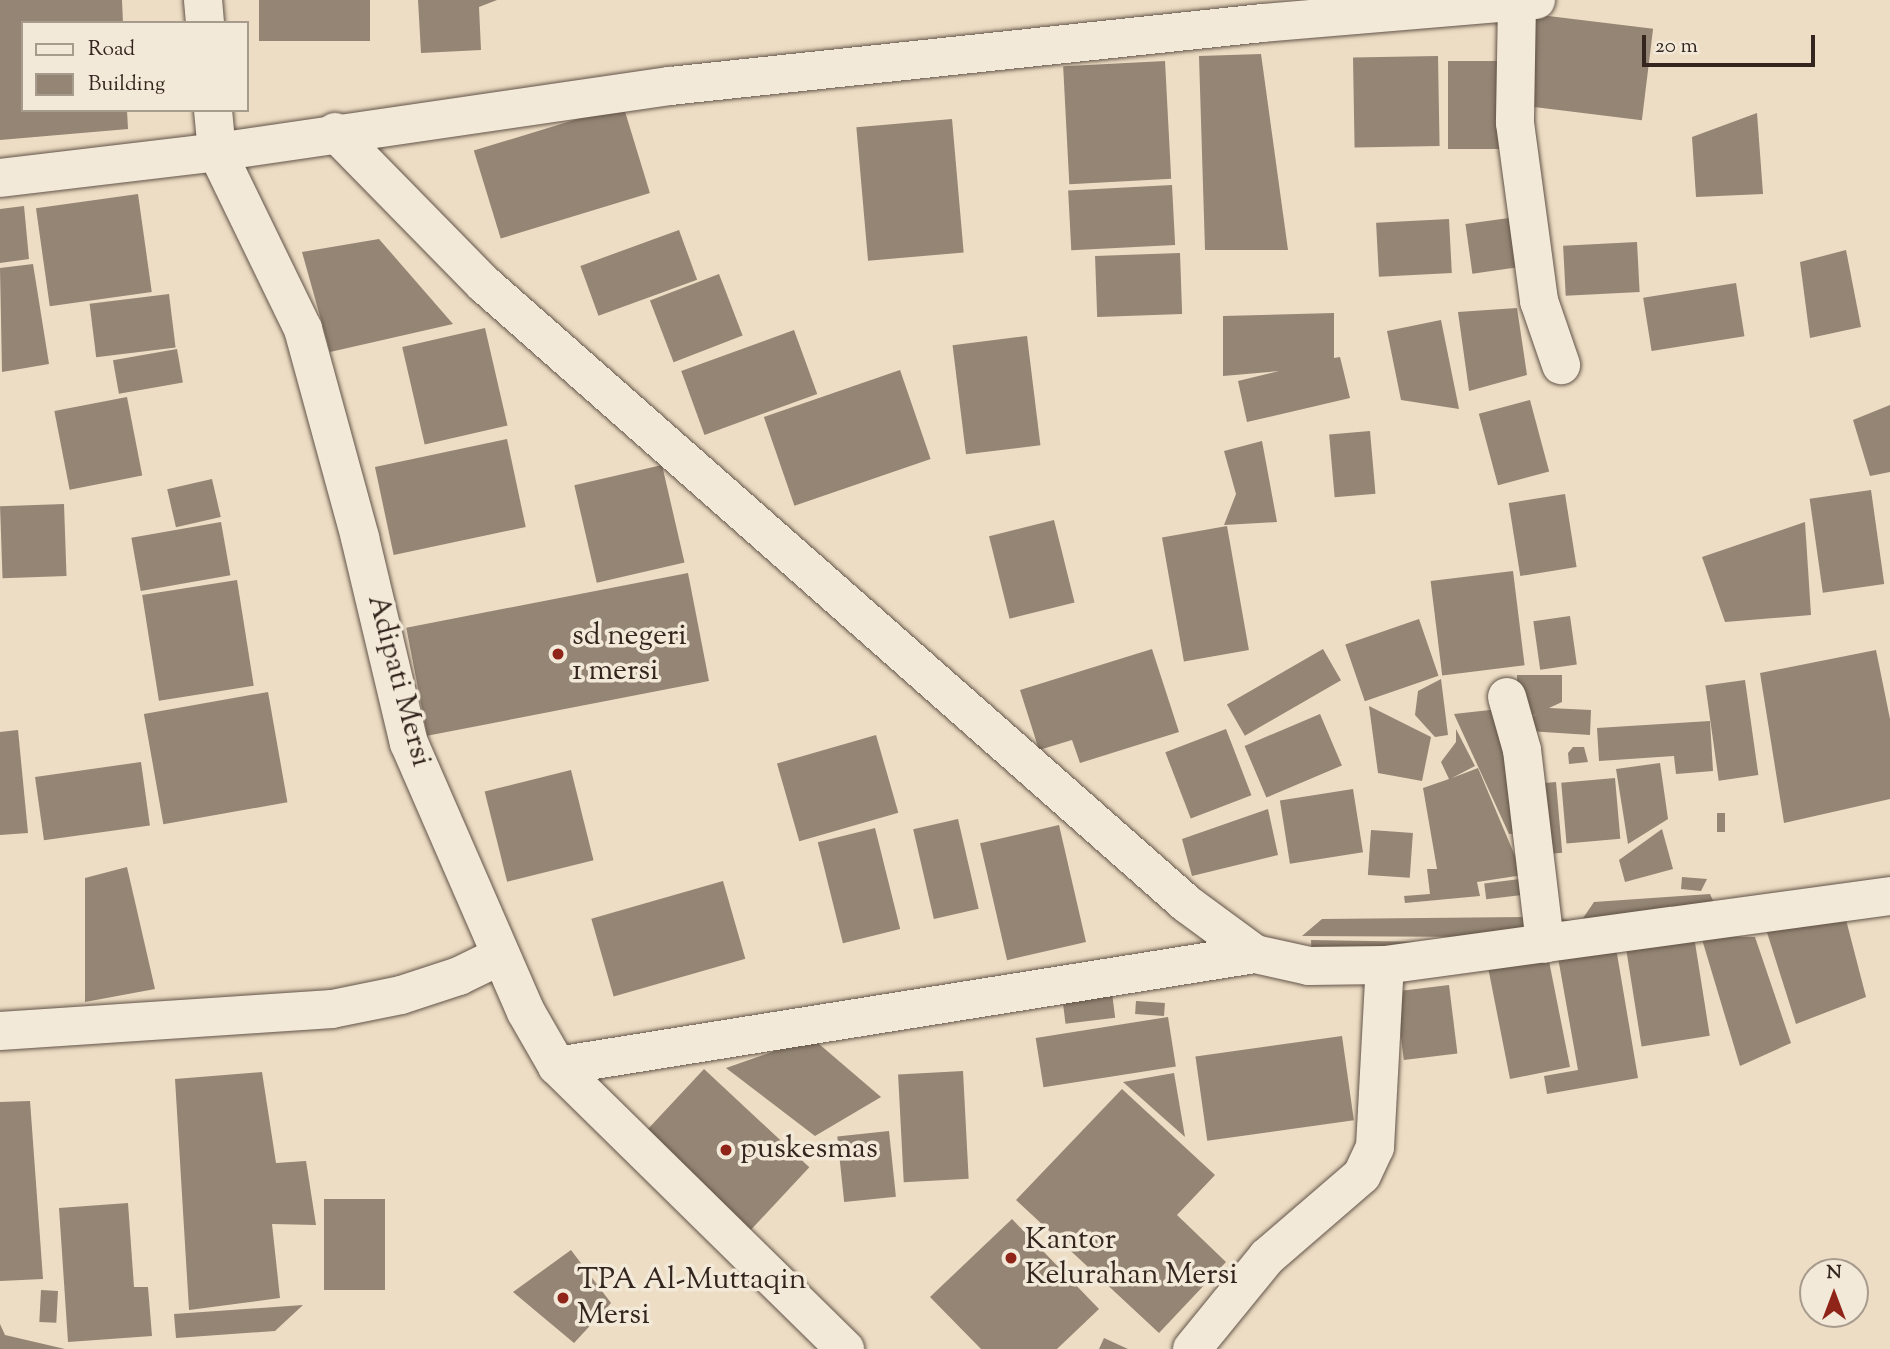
<!DOCTYPE html>
<style>
body{margin:0}
#map{position:relative;width:1890px;height:1349px;overflow:hidden;background:#edddc4;font-family:"Sorts Mill Goudy",serif}
div>[style]{position:absolute}
[style*='--x']{left:calc(var(--x)*1px);top:calc(var(--y)*1px);width:calc(var(--w)*1px);rotate:calc(var(--a)*1deg)}
.building>*{inset:0;background:#948574;transform-origin:0 0}
.roads{filter:drop-shadow(0 0 2px #625448) drop-shadow(0 0 2px #625448)}
.minor>*{height:38px;margin:-19px;padding:0 19px;transform-origin:19px;border-radius:19px;background:#f3e9d9}
.dots>*{width:19px;height:19px;translate:-50% -50%;box-sizing:border-box;border:4px solid #f3e9d9;border-radius:50%}
span{translate:-50% -50%;white-space:nowrap;text-align:center;line-height:1.15;-webkit-text-stroke:7px #f3e9d9;paint-order:stroke}
.poi-label{font-size:30px;color:#34261e}
.left{translate:0 -50%;text-align:left}
.street-label{font-size:30px;color:#34261e}
.legend{position:absolute;left:21px;top:21px;width:228px;height:91px;box-sizing:border-box;background:#f3e9d9;border:2px solid #a79b8e;margin:0;padding:9px 12px;list-style:none;font-size:21px;color:#34261e}
.legend li{display:flex;align-items:center;gap:14px;height:35px}
.legend b{width:35px;border:2px solid #a79b8e}
.north{position:absolute;left:1799px;top:1258px;width:70px;height:70px;box-sizing:border-box;background:#f3e9d9;border:2px solid #a79b8e;border-radius:50%;rotate:0deg;font-size:19px;font-weight:700;line-height:28px;text-align:center;color:#34261e}
.north::after{content:'';display:block;margin:auto;width:24px;height:32px;background:#8f2418;clip-path:polygon(50% 0,100% 100%,50% 72%,0 100%)}
.scale{position:absolute;left:1642px;top:35px;width:173px;height:32px;box-sizing:border-box;border:4px solid #34261e;border-top:0;padding-left:9px;font-size:21px;line-height:24px;white-space:nowrap;color:#34261e;-webkit-text-stroke:5px #f3e9d9;paint-order:stroke}
</style>
<div id="map">
<div class="building">
<div style="clip-path:polygon(0 0,122px 0,123px 23px,23px 23px,23px 110px,127px 110px,128px 129px,0 140px)"></div>
<div style="left:259px;top:0;width:111px;height:41px"></div>
<div style="clip-path:polygon(418px 0,497px 0,479px 7px,481px 50px,421px 53px)"></div>
<div style="left:1532px;top:14px;width:122px;height:92px;rotate:7deg"></div>
<div style="clip-path:polygon(1261px 54px,1288px 250px,1205px 250px,1199px 56px)"></div>
<div style="left:1438px;top:56px;width:90px;height:85px;rotate:89deg"></div>
<div style="left:1165px;top:61px;width:118px;height:102px;rotate:87deg"></div>
<div style="left:1448px;top:61px;width:58px;height:88px"></div>
<div style="left:623px;top:105px;width:92px;height:156px;rotate:73deg"></div>
<div style="clip-path:polygon(1757px 113px,1763px 194px,1696px 197px,1692px 137px)"></div>
<div style="left:952px;top:119px;width:134px;height:96px;rotate:85deg"></div>
<div style="left:1172px;top:185px;width:60px;height:104px;rotate:87deg"></div>
<div style="left:138px;top:194px;width:99px;height:103px;rotate:82deg"></div>
<div style="clip-path:polygon(24px 206px,29px 259px,0 263px,0 209px)"></div>
<div style="left:1509px;top:218px;width:50px;height:44px;rotate:82deg"></div>
<div style="left:1449px;top:219px;width:54px;height:73px;rotate:87deg"></div>
<div style="left:679px;top:230px;width:53px;height:105px;rotate:70deg"></div>
<div style="clip-path:polygon(379px 239px,453px 324px,330px 352px,302px 252px)"></div>
<div style="left:1637px;top:242px;width:50px;height:74px;rotate:87deg"></div>
<div style="clip-path:polygon(1846px 250px,1861px 327px,1810px 338px,1800px 262px)"></div>
<div style="left:1180px;top:253px;width:61px;height:85px;rotate:88deg"></div>
<div style="clip-path:polygon(33px 264px,49px 364px,2px 372px,0 268px)"></div>
<div style="left:719px;top:274px;width:66px;height:74px;rotate:69deg"></div>
<div style="left:1736px;top:283px;width:54px;height:94px;rotate:81deg"></div>
<div style="left:169px;top:294px;width:54px;height:80px;rotate:83deg"></div>
<div style="clip-path:polygon(1517px 308px,1527px 375px,1469px 391px,1458px 312px)"></div>
<div style="clip-path:polygon(1334px 313px,1334px 358px,1340px 357px,1350px 398px,1247px 422px,1238px 381px,1279px 371px,1223px 376px,1223px 316px)"></div>
<div style="clip-path:polygon(1441px 320px,1459px 409px,1401px 400px,1387px 331px)"></div>
<div style="left:485px;top:328px;width:100px;height:85px;rotate:77deg"></div>
<div style="left:794px;top:330px;width:68px;height:120px;rotate:70deg"></div>
<div style="left:1027px;top:336px;width:110px;height:75px;rotate:83deg"></div>
<div style="left:177px;top:349px;width:34px;height:65px;rotate:80deg"></div>
<div style="left:900px;top:370px;width:94px;height:144px;rotate:71deg"></div>
<div style="left:127px;top:397px;width:80px;height:74px;rotate:79deg"></div>
<div style="left:1530px;top:400px;width:74px;height:53px;rotate:75deg"></div>
<div style="clip-path:polygon(1890px 405px,1890px 472px,1870px 476px,1853px 420px)"></div>
<div style="left:1370px;top:431px;width:63px;height:41px;rotate:85deg"></div>
<div style="left:507px;top:439px;width:90px;height:135px;rotate:78deg"></div>
<div style="clip-path:polygon(1262px 441px,1277px 522px,1224px 525px,1236px 494px,1224px 451px)"></div>
<div style="left:662px;top:465px;width:100px;height:90px;rotate:77deg"></div>
<div style="left:212px;top:479px;width:39px;height:46px;rotate:77deg"></div>
<div style="left:1871px;top:490px;width:95px;height:62px;rotate:82deg"></div>
<div style="left:1565px;top:494px;width:74px;height:57px;rotate:81deg"></div>
<div style="left:64px;top:504px;width:72px;height:64px;rotate:88deg"></div>
<div style="left:1054px;top:520px;width:85px;height:67px;rotate:76deg"></div>
<div style="left:221px;top:522px;width:54px;height:91px;rotate:80deg"></div>
<div style="clip-path:polygon(1805px 522px,1811px 615px,1725px 622px,1702px 557px)"></div>
<div style="left:1227px;top:526px;width:126px;height:66px;rotate:80deg"></div>
<div style="left:1513px;top:571px;width:95px;height:83px;rotate:83deg"></div>
<div style="left:688px;top:573px;width:110px;height:287px;rotate:79deg"></div>
<div style="left:237px;top:580px;width:107px;height:96px;rotate:81deg"></div>
<div style="left:1570px;top:616px;width:49px;height:37px;rotate:82deg"></div>
<div style="left:1419px;top:619px;width:60px;height:78px;rotate:71deg"></div>
<div style="clip-path:polygon(1152px 649px,1179px 732px,1080px 763px,1072px 740px,1039px 750px,1020px 690px)"></div>
<div style="left:1323px;top:649px;width:36px;height:111px;rotate:60deg"></div>
<div style="clip-path:polygon(1876px 650px,1890px 719px,1890px 799px,1784px 823px,1760px 673px)"></div>
<div style="clip-path:polygon(1517px 675px,1562px 675px,1562px 702px,1549px 708px,1591px 710px,1590px 735px,1528px 731px,1529px 718px,1537px 714px,1518px 721px)"></div>
<div style="clip-path:polygon(1441px 679px,1448px 735px,1435px 737px,1415px 715px,1418px 691px)"></div>
<div style="left:1745px;top:680px;width:96px;height:40px;rotate:82deg"></div>
<div style="left:268px;top:692px;width:112px;height:126px;rotate:80deg"></div>
<div style="clip-path:polygon(1369px 706px,1431px 737px,1422px 781px,1378px 773px)"></div>
<div style="clip-path:polygon(1508px 708px,1523px 833px,1509px 834px,1454px 714px)"></div>
<div style="left:1320px;top:714px;width:56px;height:82px;rotate:67deg"></div>
<div style="clip-path:polygon(1710px 721px,1713px 771px,1676px 774px,1674px 756px,1599px 761px,1597px 728px)"></div>
<div style="left:1226px;top:729px;width:71px;height:65px;rotate:69deg"></div>
<div style="clip-path:polygon(1456px 729px,1475px 766px,1452px 778px,1478px 768px,1523px 875px,1477px 882px,1480px 896px,1405px 903px,1404px 896px,1430px 894px,1427px 869px,1437px 869px,1423px 788px,1449px 779px,1441px 762px,1456px 742px)"></div>
<div style="clip-path:polygon(18px 730px,28px 833px,0 835px,0 732px)"></div>
<div style="left:876px;top:735px;width:81px;height:103px;rotate:74deg"></div>
<div style="clip-path:polygon(1573px 747px,1584px 747px,1588px 762px,1569px 764px,1568px 753px)"></div>
<div style="left:141px;top:762px;width:64px;height:107px;rotate:82deg"></div>
<div style="clip-path:polygon(1660px 763px,1668px 819px,1628px 844px,1616px 769px)"></div>
<div style="left:571px;top:770px;width:93px;height:89px;rotate:76deg"></div>
<div style="left:1615px;top:778px;width:61px;height:54px;rotate:85deg"></div>
<div style="left:1556px;top:782px;width:71px;height:23px;rotate:85deg"></div>
<div style="left:1353px;top:789px;width:64px;height:74px;rotate:81deg"></div>
<div style="clip-path:polygon(1268px 809px,1278px 855px,1192px 876px,1182px 839px)"></div>
<div style="left:1717px;top:813px;width:8px;height:19px"></div>
<div style="left:958px;top:819px;width:92px;height:46px;rotate:77deg"></div>
<div style="left:1059px;top:825px;width:120px;height:81px;rotate:77deg"></div>
<div style="left:875px;top:828px;width:104px;height:59px;rotate:76deg"></div>
<div style="clip-path:polygon(1662px 829px,1673px 869px,1625px 882px,1619px 860px)"></div>
<div style="left:1371px;top:830px;width:42px;height:45px;rotate:4deg"></div>
<div style="clip-path:polygon(127px 867px,155px 989px,85px 1002px,85px 878px)"></div>
<div style="clip-path:polygon(1682px 877px,1707px 879px,1701px 891px,1681px 889px)"></div>
<div style="left:1520px;top:879px;width:16px;height:36px;rotate:83deg"></div>
<div style="left:723px;top:881px;width:81px;height:137px;rotate:74deg"></div>
<div style="clip-path:polygon(1710px 894px,1716px 907px,1546px 932px,1547px 918px,1581px 921px,1594px 902px)"></div>
<div style="clip-path:polygon(1844px 912px,1866px 997px,1796px 1024px,1764px 923px)"></div>
<div style="clip-path:polygon(1537px 917px,1540px 931px,1485px 937px,1302px 936px,1322px 919px)"></div>
<div style="left:1693px;top:930px;width:107px;height:69px;rotate:81deg"></div>
<div style="clip-path:polygon(1701px 936px,1755px 937px,1791px 1043px,1740px 1066px)"></div>
<div style="clip-path:polygon(1311px 940px,1485px 943px,1312px 961px)"></div>
<div style="clip-path:polygon(1615px 942px,1638px 1078px,1547px 1094px,1544px 1076px,1578px 1070px,1557px 952px)"></div>
<div style="clip-path:polygon(1485px 952px,1549px 961px,1570px 1067px,1510px 1079px)"></div>
<div style="left:1111px;top:984px;width:34px;height:50px;rotate:83deg"></div>
<div style="left:1449px;top:985px;width:69px;height:54px;rotate:83deg"></div>
<div style="left:1136px;top:1001px;width:29px;height:13px;rotate:4deg"></div>
<div style="left:1168px;top:1017px;width:50px;height:134px;rotate:81deg"></div>
<div style="left:1342px;top:1036px;width:85px;height:148px;rotate:82deg"></div>
<div style="clip-path:polygon(812px 1038px,881px 1097px,815px 1136px,726px 1068px)"></div>
<div style="left:704px;top:1069px;width:144px;height:88px;rotate:43deg"></div>
<div style="left:963px;top:1071px;width:108px;height:65px;rotate:87deg"></div>
<div style="clip-path:polygon(262px 1072px,276px 1163px,306px 1161px,316px 1225px,272px 1224px,280px 1298px,189px 1310px,175px 1079px)"></div>
<div style="clip-path:polygon(1174px 1073px,1185px 1137px,1123px 1082px)"></div>
<div style="clip-path:polygon(1122px 1089px,1215px 1175px,1177px 1215px,1226px 1262px,1159px 1333px,1016px 1200px)"></div>
<div style="clip-path:polygon(30px 1101px,43px 1279px,0 1281px,0 1102px)"></div>
<div style="left:889px;top:1131px;width:66px;height:52px;rotate:84deg"></div>
<div style="left:324px;top:1199px;width:61px;height:91px"></div>
<div style="clip-path:polygon(128px 1203px,134px 1287px,148px 1287px,152px 1336px,68px 1342px,59px 1208px)"></div>
<div style="clip-path:polygon(1012px 1219px,1099px 1309px,1057px 1349px,981px 1349px,930px 1297px)"></div>
<div style="clip-path:polygon(571px 1250px,611px 1303px,574px 1343px,513px 1292px)"></div>
<div style="left:41px;top:1290px;width:17px;height:32px;rotate:3deg"></div>
<div style="clip-path:polygon(303px 1305px,275px 1331px,176px 1338px,174px 1314px)"></div>
<div style="clip-path:polygon(0 1324px,5px 1335px,65px 1349px,0 1349px)"></div>
<div style="clip-path:polygon(1104px 1338px,1128px 1349px,1099px 1349px)"></div>
</div>
<div class="roads">
<div class="minor">
<div style="--x:203;--y:0;--w:23;--a:85"></div>
<div style="--x:1517;--y:3;--w:120;--a:91"></div>
<div style="--x:1515;--y:123;--w:180;--a:82.3"></div>
<div style="--x:1539;--y:301;--w:68;--a:71"></div>
<div style="--x:213;--y:110;--w:42;--a:84.6"></div>
<div style="--x:217;--y:152;--w:458;--a:-8.3"></div>
<div style="--x:670;--y:86;--w:595;--a:-6.07"></div>
<div style="--x:1262;--y:23;--w:275;--a:-4.8"></div>
<div style="--x:335;--y:132;--w:213;--a:45.6"></div>
<div style="--x:484;--y:284;--w:937;--a:41.41"></div>
<div style="--x:1187;--y:904;--w:84;--a:36.3"></div>
<div style="--x:1255;--y:954;--w:55;--a:12.5"></div>
<div style="--x:1309;--y:966;--w:76;--a:-0.8"></div>
<div style="--x:1385;--y:965;--w:510;--a:-7.78"></div>
<div style="--x:0;--y:178;--w:219;--a:-6.8"></div>
<div style="--x:217;--y:152;--w:197;--a:64.1"></div>
<div style="--x:303;--y:329;--w:217;--a:74.7"></div>
<div style="--x:360;--y:538;--w:211;--a:76.6"></div>
<div style="--x:409;--y:743;--w:293;--a:66.5"></div>
<div style="--x:526;--y:1012;--w:62;--a:60.1"></div>
<div style="--x:557;--y:1066;--w:404;--a:44.5"></div>
<div style="--x:1507;--y:697;--w:55;--a:74.2"></div>
<div style="--x:1522;--y:750;--w:195;--a:83.2"></div>
<div style="--x:0;--y:1031;--w:333;--a:-3.8"></div>
<div style="--x:332;--y:1009;--w:70;--a:-11.5"></div>
<div style="--x:401;--y:995;--w:61;--a:-18.1"></div>
<div style="--x:459;--y:976;--w:46;--a:-26"></div>
<div style="--x:557;--y:1066;--w:707;--a:-9.12"></div>
<div style="--x:1192;--y:1349;--w:119;--a:-50.8"></div>
<div style="--x:1267;--y:1257;--w:125;--a:-40.8"></div>
<div style="--x:1362;--y:1175;--w:31;--a:-65"></div>
<div style="--x:1375;--y:1147;--w:182;--a:-86.9"></div>
</div>
</div>
<div class="dots">
<div style="left:558px;top:654px;background:#8f2418"></div>
<div style="left:726px;top:1150px;background:#8f2418"></div>
<div style="left:1011px;top:1258px;background:#8f2418"></div>
<div style="left:563px;top:1298px;background:#8f2418"></div>
</div>
<div class="poi-label">
<span class="left" style="left:572px;top:654px">sd negeri<br>1 mersi</span>
<span class="left" style="left:740px;top:1150px">puskesmas</span>
<span class="left" style="left:1025px;top:1258px">Kantor<br>Kelurahan Mersi</span>
<span class="left" style="left:577px;top:1298px">TPA Al-Muttaqin<br>Mersi</span>
</div>
<div class="street-label">
<span style="left:398px;top:681px;rotate:75deg">Adipati Mersi</span>
</div>
<ul class="legend">
<li><b style="height:9px;background:#f3e9d9"></b>Road</li>
<li><b style="height:19px;background:#948574"></b>Building</li>
</ul>
<div class="north">N</div>
<div class="scale">20 m</div>
</div>
